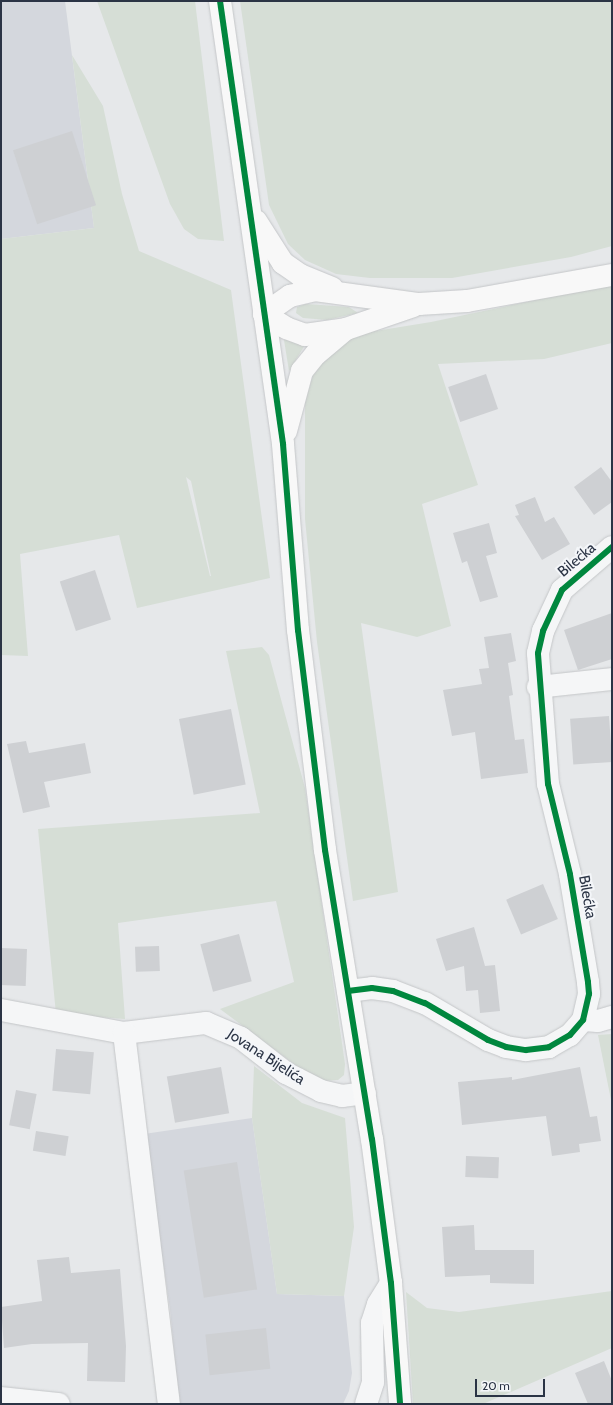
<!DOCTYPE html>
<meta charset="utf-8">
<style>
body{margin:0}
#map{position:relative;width:613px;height:1405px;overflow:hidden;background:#e6e8ea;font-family:Cabin,sans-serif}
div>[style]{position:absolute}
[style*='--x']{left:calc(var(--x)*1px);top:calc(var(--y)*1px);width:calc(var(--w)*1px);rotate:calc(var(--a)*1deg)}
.built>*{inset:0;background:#d4d7dd}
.green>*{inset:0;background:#d6ded6}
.building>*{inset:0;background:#ced0d3;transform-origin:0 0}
.roads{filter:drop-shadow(0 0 1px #c4c6c8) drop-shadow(0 0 1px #c4c6c8)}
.street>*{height:22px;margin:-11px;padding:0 11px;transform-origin:11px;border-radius:11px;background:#f5f6f7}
.primary>*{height:22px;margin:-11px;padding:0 11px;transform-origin:11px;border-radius:11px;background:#f8f8f8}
.cycleway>*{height:6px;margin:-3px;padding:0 3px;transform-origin:3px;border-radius:3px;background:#00873e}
span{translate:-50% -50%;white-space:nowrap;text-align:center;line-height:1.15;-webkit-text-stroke:4px #f4f6f9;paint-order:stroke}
.street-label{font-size:15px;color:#2b3445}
.frame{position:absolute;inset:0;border:2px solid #2b3445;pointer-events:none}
.scale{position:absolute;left:475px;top:1379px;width:70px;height:18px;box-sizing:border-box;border:2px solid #2b3445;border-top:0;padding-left:5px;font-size:12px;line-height:14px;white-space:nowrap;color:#2b3445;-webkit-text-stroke:3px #f4f6f9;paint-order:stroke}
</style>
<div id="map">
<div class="built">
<div style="clip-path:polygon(1px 1px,65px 1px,94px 228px,1px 239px)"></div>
<div style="clip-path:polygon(252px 1118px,277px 1294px,344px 1296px,352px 1373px,349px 1391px,343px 1404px,179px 1404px,170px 1309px,144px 1134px)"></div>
</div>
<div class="green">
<div style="clip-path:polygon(97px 1px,195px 1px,224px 241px,198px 239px,184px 229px,170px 204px)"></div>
<div style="clip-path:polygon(240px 1px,612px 1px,612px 246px,571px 257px,452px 278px,370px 278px,336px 274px,305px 260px,288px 244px,269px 205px)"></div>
<div style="clip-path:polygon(evenodd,72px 55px,103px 106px,122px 194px,139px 251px,231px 290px,270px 578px,137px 608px,119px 535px,20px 554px,28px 656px,1px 655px,1px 239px,94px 228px,72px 55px,186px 477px,191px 481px,211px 576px,210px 576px,186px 477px)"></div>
<div style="clip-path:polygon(612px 284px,612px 343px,544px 359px,438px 364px,478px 485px,422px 504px,451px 626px,417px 637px,361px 623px,398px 892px,353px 901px,317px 642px,305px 519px,305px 403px,314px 371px,339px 345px,363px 333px,431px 322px)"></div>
<div style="clip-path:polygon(306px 304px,349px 307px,358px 313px,327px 320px,303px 318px,296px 313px,297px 307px)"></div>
<div style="clip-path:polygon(284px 340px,308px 340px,289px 371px)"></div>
<div style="clip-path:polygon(262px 647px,269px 655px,305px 788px,345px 1064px,344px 1075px,338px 1080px,324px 1081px,310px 1076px,220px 1009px,294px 982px,276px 901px,118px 923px,125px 1019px,56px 1014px,38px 829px,260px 813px,226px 651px)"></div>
<div style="clip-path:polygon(612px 1034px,612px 1100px,611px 1100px,598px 1035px)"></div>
<div style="clip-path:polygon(254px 1066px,302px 1103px,345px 1118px,354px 1227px,344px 1296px,277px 1294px,252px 1118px)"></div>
<div style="clip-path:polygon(612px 1291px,612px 1348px,483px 1404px,413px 1404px,406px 1292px,427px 1308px,459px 1312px)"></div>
</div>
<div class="building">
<div style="left:72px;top:131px;width:78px;height:62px;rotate:72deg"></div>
<div style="left:486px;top:374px;width:37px;height:40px;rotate:71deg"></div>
<div style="clip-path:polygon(601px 467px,612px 482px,612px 502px,594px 515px,574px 487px)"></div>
<div style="clip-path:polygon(535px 497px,545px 522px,554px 517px,570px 544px,542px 560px,515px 516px,519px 515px,515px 505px)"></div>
<div style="clip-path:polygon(489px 523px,497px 553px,486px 556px,498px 597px,480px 602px,467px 561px,462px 563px,453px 533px)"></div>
<div style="left:95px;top:570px;width:52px;height:37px;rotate:72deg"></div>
<div style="clip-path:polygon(612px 613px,612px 659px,578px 670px,564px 630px)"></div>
<div style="clip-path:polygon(511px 633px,516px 661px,508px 663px,513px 695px,509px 696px,515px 740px,524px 739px,528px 773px,481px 779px,475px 732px,452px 736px,443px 690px,482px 684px,479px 669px,489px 668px,484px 637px)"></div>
<div style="left:231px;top:709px;width:77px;height:53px;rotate:79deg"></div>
<div style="left:609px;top:716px;width:46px;height:39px;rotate:86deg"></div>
<div style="clip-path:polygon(26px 741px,29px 753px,85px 743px,91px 773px,44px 782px,50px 807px,23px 813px,7px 744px)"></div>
<div style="left:543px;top:884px;width:38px;height:40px;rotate:67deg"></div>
<div style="clip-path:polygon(474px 927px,485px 966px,495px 965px,500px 1011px,480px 1013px,478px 990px,466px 991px,464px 966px,446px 971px,436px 939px)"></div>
<div style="left:239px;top:934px;width:49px;height:40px;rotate:75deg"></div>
<div style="left:159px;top:946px;width:25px;height:24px;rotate:88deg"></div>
<div style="left:1px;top:948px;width:26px;height:37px;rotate:2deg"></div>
<div style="left:56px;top:1049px;width:38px;height:42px;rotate:5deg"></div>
<div style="left:221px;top:1067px;width:47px;height:55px;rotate:80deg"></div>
<div style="clip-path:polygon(580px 1067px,590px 1117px,597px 1116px,601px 1141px,579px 1144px,580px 1152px,552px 1156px,546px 1116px,462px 1125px,458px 1082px,512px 1077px,512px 1080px)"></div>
<div style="left:16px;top:1090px;width:21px;height:36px;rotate:11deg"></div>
<div style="left:36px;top:1131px;width:33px;height:20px;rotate:9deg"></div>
<div style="left:466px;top:1156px;width:33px;height:21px;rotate:2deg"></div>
<div style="left:237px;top:1162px;width:129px;height:54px;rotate:81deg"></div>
<div style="clip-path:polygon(474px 1225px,475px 1250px,534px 1250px,534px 1284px,490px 1283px,490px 1275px,445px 1277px,442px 1227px)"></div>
<div style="clip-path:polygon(69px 1257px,71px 1273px,120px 1269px,126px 1346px,125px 1382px,87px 1381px,88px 1343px,32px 1344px,4px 1348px,1px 1307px,42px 1301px,37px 1260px)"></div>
<div style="left:266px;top:1328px;width:41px;height:61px;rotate:84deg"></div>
<div style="clip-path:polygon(604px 1361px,612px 1381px,612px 1404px,588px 1404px,575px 1373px)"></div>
</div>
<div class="roads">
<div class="street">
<div style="--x:538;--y:687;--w:74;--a:-6.2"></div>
<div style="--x:348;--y:991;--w:24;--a:-7"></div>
<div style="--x:372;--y:988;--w:21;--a:8"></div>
<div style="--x:393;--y:991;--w:34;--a:21"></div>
<div style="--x:425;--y:1003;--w:73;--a:30.4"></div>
<div style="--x:488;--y:1040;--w:19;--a:21"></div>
<div style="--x:506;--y:1047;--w:20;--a:9"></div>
<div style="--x:526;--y:1050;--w:23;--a:-7"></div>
<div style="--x:549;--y:1047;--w:24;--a:-30"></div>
<div style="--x:570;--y:1035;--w:20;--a:-49"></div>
<div style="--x:583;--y:1020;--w:27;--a:-77"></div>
<div style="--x:589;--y:994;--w:12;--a:-95"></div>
<div style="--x:588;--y:982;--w:109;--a:-99.5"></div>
<div style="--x:570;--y:874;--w:93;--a:-103.7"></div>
<div style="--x:548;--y:784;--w:131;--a:-94.4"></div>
<div style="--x:538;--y:653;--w:23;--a:-77"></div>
<div style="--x:543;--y:631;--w:45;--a:-65.1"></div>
<div style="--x:562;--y:590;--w:66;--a:-40.7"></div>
<div style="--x:1;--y:1010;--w:125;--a:10.6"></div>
<div style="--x:124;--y:1033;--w:83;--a:-7"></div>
<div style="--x:206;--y:1023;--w:38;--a:23"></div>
<div style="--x:241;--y:1038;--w:57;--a:37.9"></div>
<div style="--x:286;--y:1073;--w:39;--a:27"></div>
<div style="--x:321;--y:1091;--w:22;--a:13"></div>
<div style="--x:342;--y:1096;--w:23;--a:-7"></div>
<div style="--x:583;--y:1020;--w:15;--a:4"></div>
<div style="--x:598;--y:1021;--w:15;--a:-16"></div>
<div style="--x:124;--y:1033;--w:374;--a:83.1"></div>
<div style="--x:1;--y:1398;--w:58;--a:5.9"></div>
<div style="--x:366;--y:1404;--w:23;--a:-72"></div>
<div style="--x:373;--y:1382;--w:59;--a:-91"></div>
<div style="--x:372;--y:1323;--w:20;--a:-72"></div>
<div style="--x:378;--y:1304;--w:25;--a:-58"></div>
</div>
<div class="primary">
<div style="--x:220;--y:1;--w:447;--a:81.9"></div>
<div style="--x:283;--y:444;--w:187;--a:85.4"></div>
<div style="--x:298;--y:630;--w:222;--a:83"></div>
<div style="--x:325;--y:850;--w:293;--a:80.8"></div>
<div style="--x:372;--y:1139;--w:145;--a:82.5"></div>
<div style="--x:391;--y:1283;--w:121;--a:85.7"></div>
<div style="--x:256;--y:221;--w:50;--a:57.3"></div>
<div style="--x:283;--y:263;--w:21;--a:35"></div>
<div style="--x:300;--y:275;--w:35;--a:22"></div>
<div style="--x:264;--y:314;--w:32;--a:-35"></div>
<div style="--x:290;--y:296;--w:26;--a:-13"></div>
<div style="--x:315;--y:290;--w:105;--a:7.7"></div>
<div style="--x:419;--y:304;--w:48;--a:-3.6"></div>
<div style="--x:467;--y:301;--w:147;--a:-10.2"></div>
<div style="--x:264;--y:314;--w:26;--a:32"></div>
<div style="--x:286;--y:328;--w:20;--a:20"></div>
<div style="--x:305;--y:335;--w:41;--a:-8.3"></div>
<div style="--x:346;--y:329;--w:71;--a:-18.9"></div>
<div style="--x:286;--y:431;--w:62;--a:-75.1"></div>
<div style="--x:302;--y:371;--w:22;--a:-51"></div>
<div style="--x:316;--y:354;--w:38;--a:-40"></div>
</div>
</div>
<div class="cycleway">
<div style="--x:220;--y:1;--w:447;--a:81.9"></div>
<div style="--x:283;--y:444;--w:187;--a:85.4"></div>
<div style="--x:298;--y:630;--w:222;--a:83"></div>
<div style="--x:325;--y:850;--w:293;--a:80.8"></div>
<div style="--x:372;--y:1139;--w:145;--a:82.5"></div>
<div style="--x:391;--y:1283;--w:121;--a:85.7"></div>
<div style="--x:348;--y:991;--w:24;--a:-7"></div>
<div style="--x:372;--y:988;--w:21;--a:8"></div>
<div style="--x:393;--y:991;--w:34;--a:21"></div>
<div style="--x:425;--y:1003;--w:73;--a:30.4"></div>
<div style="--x:488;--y:1040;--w:19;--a:21"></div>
<div style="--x:506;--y:1047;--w:20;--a:9"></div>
<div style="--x:526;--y:1050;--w:23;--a:-7"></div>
<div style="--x:549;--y:1047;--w:24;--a:-30"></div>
<div style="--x:570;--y:1035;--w:20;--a:-49"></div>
<div style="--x:583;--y:1020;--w:27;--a:-77"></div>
<div style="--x:589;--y:994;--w:12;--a:-95"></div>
<div style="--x:588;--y:982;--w:109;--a:-99.5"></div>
<div style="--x:570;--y:874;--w:93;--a:-103.7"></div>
<div style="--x:548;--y:784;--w:131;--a:-94.4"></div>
<div style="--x:538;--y:653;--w:23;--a:-77"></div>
<div style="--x:543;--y:631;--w:45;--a:-65.1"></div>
<div style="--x:562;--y:590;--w:66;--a:-40.7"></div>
</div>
<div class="street-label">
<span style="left:577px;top:560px;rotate:-40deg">Bilećka</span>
<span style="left:587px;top:897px;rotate:80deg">Bilećka</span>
<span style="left:266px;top:1057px;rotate:33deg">Jovana Bijelića</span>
</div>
<div class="frame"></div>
<div class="scale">20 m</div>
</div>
